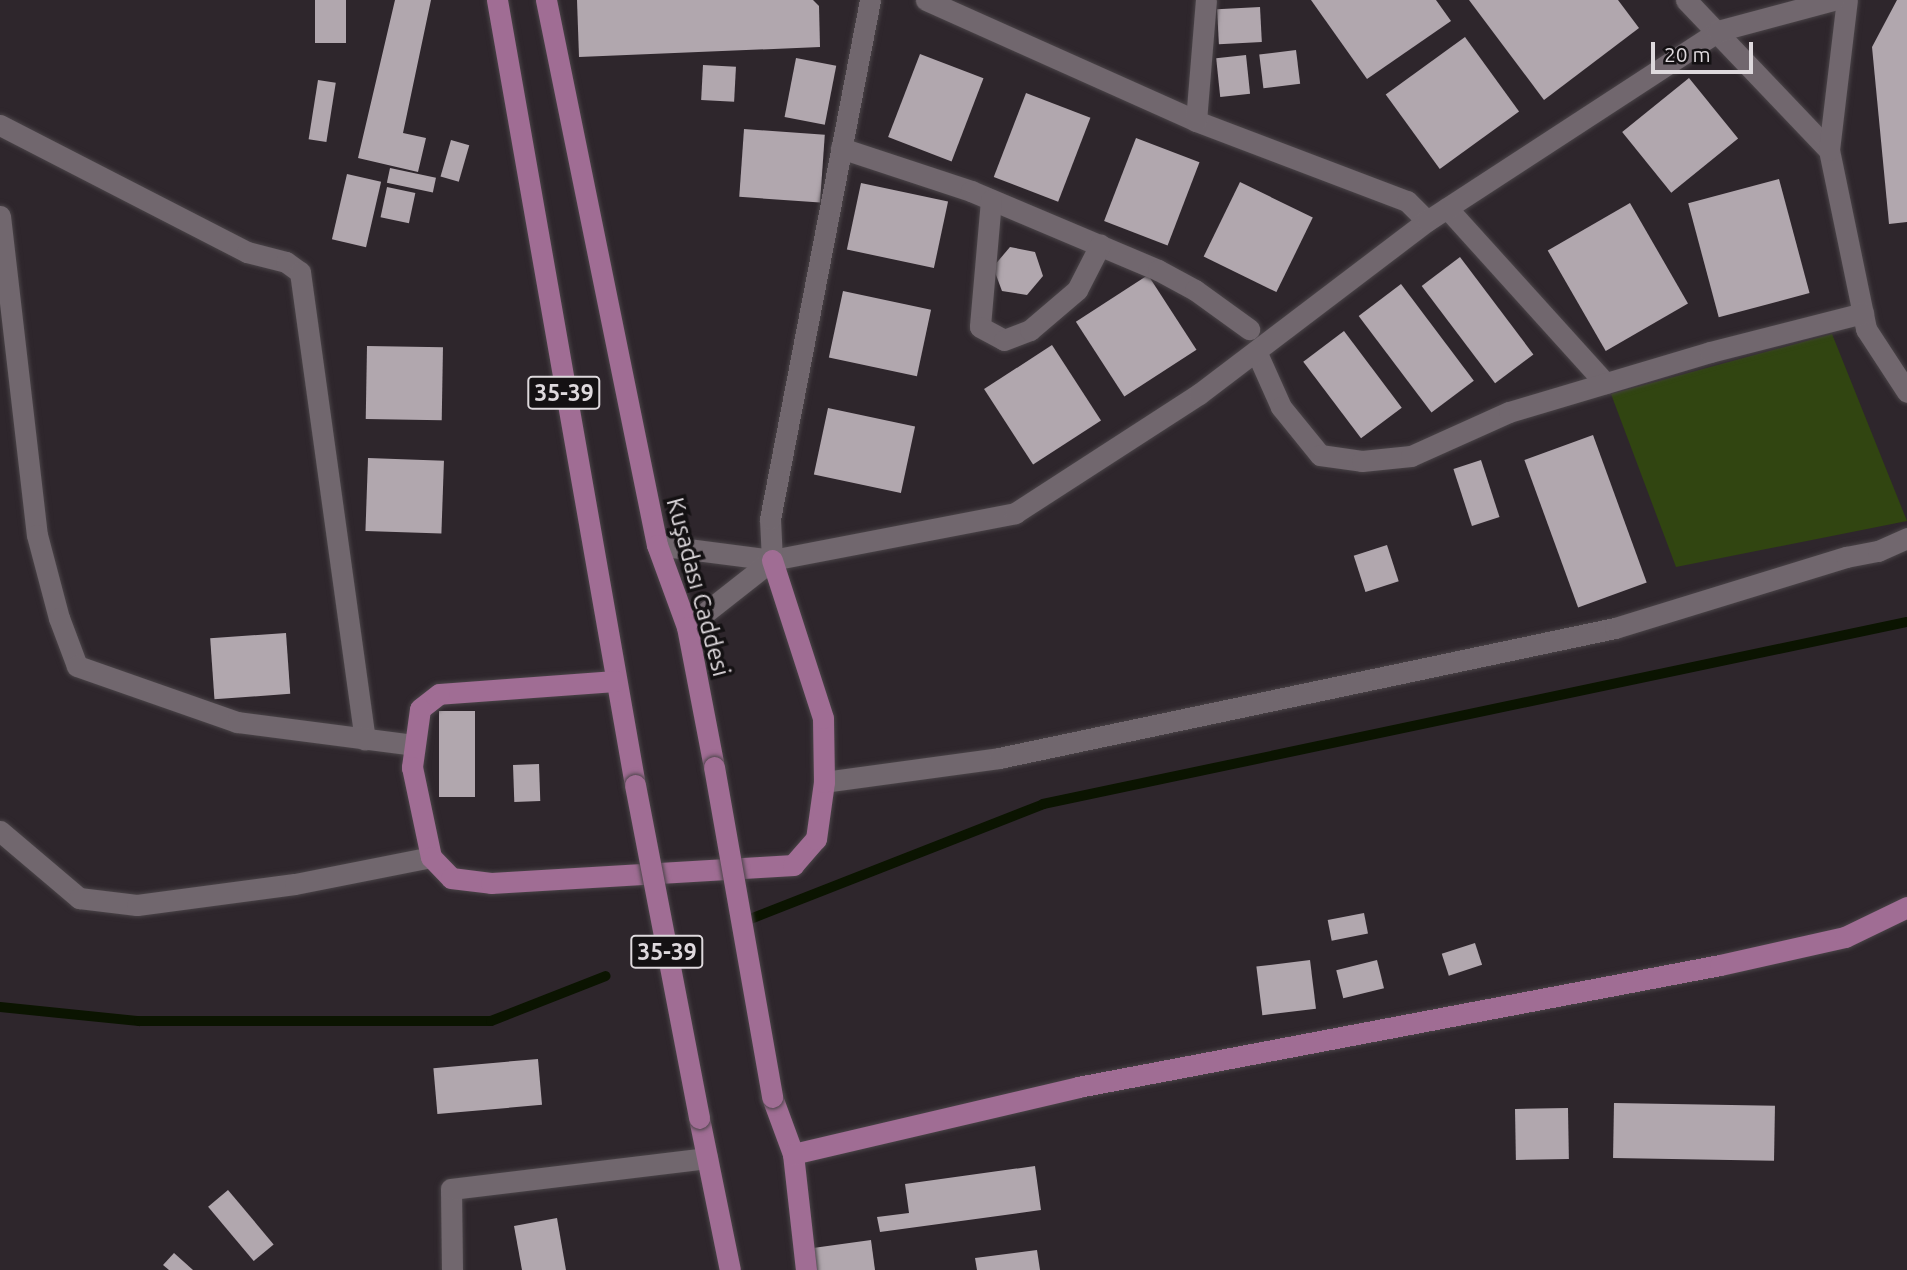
<!DOCTYPE html>
<meta charset="utf-8">
<style>
body{margin:0}
#map{position:relative;width:1907px;height:1270px;overflow:hidden;background:#2e262c;font-family:Ubuntu,sans-serif}
div>[style]{position:absolute}
[style*='--x']{left:calc(var(--x)*1px);top:calc(var(--y)*1px);width:calc(var(--w)*1px);rotate:calc(var(--a)*1deg)}
.green>*{inset:0;background:#314511}
.stream>*{height:10px;margin:-5px;padding:0 5px;transform-origin:5px;border-radius:5px;background:#0b1401}
.building>*{inset:0;background:#b1a7ae;transform-origin:0 0}
.roads{filter:drop-shadow(0 0 2px #4a4448) drop-shadow(0 0 2px #4a4448)}
.minor>*{height:21px;margin:-10.5px;padding:0 10.5px;transform-origin:10.5px;border-radius:10.5px;background:#71676e}
.major>*{height:21px;margin:-10.5px;padding:0 10.5px;transform-origin:10.5px;border-radius:10.5px;background:#a06d94}
.bridges{filter:drop-shadow(0 0 2px #4a4448) drop-shadow(0 0 2px #4a4448)}
.major-bridge>*{height:21px;margin:-10.5px;padding:0 10.5px;transform-origin:10.5px;border-radius:10.5px;background:#a06d94}
span{translate:-50% -50%;white-space:nowrap;text-align:center;line-height:1.15;-webkit-text-stroke:7px #141113;paint-order:stroke}
.shield-label span{padding:2px 5px;background:#141113;border:2px solid;border-radius:5px;-webkit-text-stroke-width:0}
.shield-label{font-size:23px;color:#ded9dd;font-weight:700}
.street-label{font-size:24px;color:#ded9dd}
.scale{position:absolute;left:1651px;top:42px;width:102px;height:32px;box-sizing:border-box;border:4px solid #ded9dd;border-top:0;padding-left:9px;font-size:21px;line-height:24px;white-space:nowrap;color:#ded9dd;-webkit-text-stroke:5px #141113;paint-order:stroke}
</style>
<div id="map">
<div class="green">
<div style="clip-path:polygon(1832px 334px,1907px 521px,1676px 567px,1611px 394px)"></div>
</div>
<div class="stream">
<div style="--x:740;--y:923;--w:326;--a:-21.4"></div>
<div style="--x:1043;--y:804;--w:883;--a:-11.9"></div>
<div style="--x:0;--y:1007;--w:140;--a:5.8"></div>
<div style="--x:139;--y:1021;--w:352;--a:0"></div>
<div style="--x:491;--y:1021;--w:123;--a:-21.4"></div>
</div>
<div class="building">
<div style="left:315px;top:0;width:31px;height:43px"></div>
<div style="clip-path:polygon(395px 0,431px 0,403px 133px,426px 138px,418px 172px,358px 158px)"></div>
<div style="clip-path:polygon(577px 0,813px 0,819px 6px,820px 47px,579px 57px)"></div>
<div style="clip-path:polygon(1311px 0,1436px 0,1451px 21px,1367px 79px)"></div>
<div style="clip-path:polygon(1469px 0,1618px 0,1639px 28px,1544px 100px)"></div>
<div style="clip-path:polygon(1897px 0,1907px 0,1907px 222px,1889px 224px,1872px 47px)"></div>
<div style="left:1260px;top:7px;width:35px;height:43px;rotate:87deg"></div>
<div style="left:1465px;top:37px;width:92px;height:98px;rotate:54deg"></div>
<div style="left:1296px;top:50px;width:34px;height:37px;rotate:83deg"></div>
<div style="left:920px;top:54px;width:68px;height:89px;rotate:21deg"></div>
<div style="left:1246px;top:55px;width:39px;height:30px;rotate:84deg"></div>
<div style="left:796px;top:58px;width:41px;height:60px;rotate:11deg"></div>
<div style="left:703px;top:65px;width:33px;height:35px;rotate:3deg"></div>
<div style="left:1689px;top:78px;width:78px;height:86px;rotate:51deg"></div>
<div style="left:318px;top:80px;width:18px;height:60px;rotate:9deg"></div>
<div style="left:1026px;top:93px;width:69px;height:90px;rotate:21deg"></div>
<div style="left:744px;top:129px;width:81px;height:68px;rotate:4deg"></div>
<div style="left:1136px;top:138px;width:68px;height:89px;rotate:21deg"></div>
<div style="left:451px;top:140px;width:19px;height:38px;rotate:16deg"></div>
<div style="left:390px;top:168px;width:47px;height:15px;rotate:12deg"></div>
<div style="left:347px;top:174px;width:35px;height:67px;rotate:13deg"></div>
<div style="left:1779px;top:179px;width:118px;height:94px;rotate:75deg"></div>
<div style="left:1240px;top:182px;width:81px;height:83px;rotate:26deg"></div>
<div style="left:861px;top:183px;width:89px;height:68px;rotate:12deg"></div>
<div style="left:387px;top:187px;width:29px;height:31px;rotate:12deg"></div>
<div style="left:1630px;top:203px;width:116px;height:95px;rotate:60deg"></div>
<div style="clip-path:polygon(1010px 247px,1035px 252px,1043px 276px,1027px 295px,1002px 291px,993px 267px)"></div>
<div style="left:1460px;top:257px;width:122px;height:48px;rotate:53deg"></div>
<div style="left:1148px;top:275px;width:89px;height:86px;rotate:57deg"></div>
<div style="left:1401px;top:284px;width:121px;height:53px;rotate:53deg"></div>
<div style="left:843px;top:291px;width:90px;height:68px;rotate:12deg"></div>
<div style="left:1344px;top:331px;width:96px;height:51px;rotate:53deg"></div>
<div style="left:1052px;top:345px;width:90px;height:81px;rotate:57deg"></div>
<div style="left:367px;top:346px;width:76px;height:73px;rotate:1deg"></div>
<div style="left:828px;top:408px;width:89px;height:68px;rotate:12deg"></div>
<div style="left:1593px;top:435px;width:157px;height:73px;rotate:70deg"></div>
<div style="left:368px;top:458px;width:76px;height:73px;rotate:2deg"></div>
<div style="left:1481px;top:460px;width:60px;height:29px;rotate:72deg"></div>
<div style="left:1387px;top:545px;width:38px;height:35px;rotate:72deg"></div>
<div style="left:286px;top:633px;width:61px;height:76px;rotate:86deg"></div>
<div style="left:475px;top:711px;width:86px;height:36px;rotate:90deg"></div>
<div style="left:539px;top:764px;width:37px;height:26px;rotate:88deg"></div>
<div style="left:1364px;top:913px;width:21px;height:37px;rotate:79deg"></div>
<div style="left:1475px;top:943px;width:23px;height:35px;rotate:72deg"></div>
<div style="left:1310px;top:960px;width:49px;height:54px;rotate:83deg"></div>
<div style="left:1377px;top:960px;width:29px;height:42px;rotate:76deg"></div>
<div style="left:538px;top:1059px;width:46px;height:105px;rotate:85deg"></div>
<div style="left:1614px;top:1103px;width:161px;height:55px;rotate:1deg"></div>
<div style="left:1568px;top:1108px;width:51px;height:53px;rotate:89deg"></div>
<div style="clip-path:polygon(1035px 1166px,1041px 1210px,880px 1232px,877px 1217px,909px 1213px,905px 1184px)"></div>
<div style="left:228px;top:1190px;width:71px;height:26px;rotate:50deg"></div>
<div style="clip-path:polygon(557px 1218px,566px 1270px,522px 1270px,514px 1226px)"></div>
<div style="clip-path:polygon(871px 1240px,875px 1270px,816px 1270px,813px 1248px)"></div>
<div style="clip-path:polygon(1037px 1250px,1040px 1270px,977px 1270px,975px 1258px)"></div>
<div style="clip-path:polygon(174px 1253px,193px 1270px,169px 1270px,163px 1265px)"></div>
</div>
<div class="roads">
<div class="minor">
<div style="--x:926;--y:0;--w:296;--a:24.1"></div>
<div style="--x:1196;--y:121;--w:226;--a:20.8"></div>
<div style="--x:1407;--y:201;--w:28;--a:45"></div>
<div style="--x:1686;--y:0;--w:207;--a:46.4"></div>
<div style="--x:1829;--y:150;--w:183;--a:78.3"></div>
<div style="--x:1866;--y:329;--w:75;--a:56.9"></div>
<div style="--x:1196;--y:121;--w:121;--a:-85.3"></div>
<div style="--x:0;--y:125;--w:278;--a:27.2"></div>
<div style="--x:247;--y:252;--w:40;--a:14.4"></div>
<div style="--x:286;--y:262;--w:17;--a:36"></div>
<div style="--x:300;--y:272;--w:472;--a:82.1"></div>
<div style="--x:841;--y:148;--w:137;--a:18.3"></div>
<div style="--x:971;--y:191;--w:203;--a:22.9"></div>
<div style="--x:1158;--y:270;--w:42;--a:28.4"></div>
<div style="--x:1195;--y:290;--w:67;--a:35.8"></div>
<div style="--x:1829;--y:150;--w:151;--a:-83.2"></div>
<div style="--x:991;--y:200;--w:127;--a:95"></div>
<div style="--x:980;--y:327;--w:27;--a:28"></div>
<div style="--x:1004;--y:340;--w:28;--a:-21"></div>
<div style="--x:1030;--y:330;--w:62;--a:-40.4"></div>
<div style="--x:1077;--y:290;--w:51;--a:-62.9"></div>
<div style="--x:1447;--y:208;--w:236;--a:47.9"></div>
<div style="--x:0;--y:216;--w:321;--a:83.4"></div>
<div style="--x:37;--y:535;--w:86;--a:75.2"></div>
<div style="--x:59;--y:618;--w:51;--a:69.4"></div>
<div style="--x:77;--y:666;--w:170;--a:19.3"></div>
<div style="--x:237;--y:722;--w:179;--a:7.4"></div>
<div style="--x:1256;--y:351;--w:61;--a:65.9"></div>
<div style="--x:1281;--y:407;--w:62;--a:50.9"></div>
<div style="--x:1320;--y:455;--w:42;--a:8.1"></div>
<div style="--x:1362;--y:461;--w:49;--a:-5.8"></div>
<div style="--x:1411;--y:456;--w:107;--a:-24.2"></div>
<div style="--x:1509;--y:412;--w:210;--a:-16.6"></div>
<div style="--x:1710;--y:352;--w:158;--a:-14.3"></div>
<div style="--x:657;--y:545;--w:116;--a:7.4"></div>
<div style="--x:772;--y:560;--w:248;--a:-10.9"></div>
<div style="--x:1015;--y:513;--w:219;--a:-32.9"></div>
<div style="--x:1199;--y:394;--w:286;--a:-37.2"></div>
<div style="--x:1427;--y:221;--w:348;--a:-33.1"></div>
<div style="--x:1718;--y:31;--w:120;--a:-15"></div>
<div style="--x:772;--y:560;--w:41;--a:-92.8"></div>
<div style="--x:770;--y:519;--w:529;--a:-79.09"></div>
<div style="--x:687;--y:627;--w:108;--a:-38.2"></div>
<div style="--x:824;--y:782;--w:177;--a:-7.8"></div>
<div style="--x:999;--y:758;--w:630;--a:-11.92"></div>
<div style="--x:1615;--y:628;--w:242;--a:-17.1"></div>
<div style="--x:1846;--y:557;--w:33;--a:-11"></div>
<div style="--x:1878;--y:551;--w:32;--a:-24"></div>
<div style="--x:0;--y:831;--w:104;--a:40.3"></div>
<div style="--x:79;--y:898;--w:58;--a:6.9"></div>
<div style="--x:137;--y:905;--w:159;--a:-7.6"></div>
<div style="--x:295;--y:884;--w:139;--a:-11.2"></div>
<div style="--x:452;--y:1270;--w:81;--a:-90.7"></div>
<div style="--x:451;--y:1189;--w:258;--a:-6.9"></div>
</div>
<div class="major">
<div style="--x:497;--y:0;--w:797;--a:80.03"></div>
<div style="--x:546;--y:0;--w:556;--a:78.49"></div>
<div style="--x:657;--y:545;--w:87;--a:69.9"></div>
<div style="--x:687;--y:627;--w:143;--a:79.1"></div>
<div style="--x:615;--y:681;--w:176;--a:175.8"></div>
<div style="--x:439;--y:694;--w:24;--a:142"></div>
<div style="--x:420;--y:709;--w:59;--a:97.9"></div>
<div style="--x:412;--y:767;--w:92;--a:78.1"></div>
<div style="--x:431;--y:857;--w:29;--a:46"></div>
<div style="--x:451;--y:878;--w:40;--a:7.1"></div>
<div style="--x:491;--y:883;--w:303;--a:-3.4"></div>
<div style="--x:793;--y:865;--w:35;--a:-49"></div>
<div style="--x:816;--y:839;--w:58;--a:-82"></div>
<div style="--x:824;--y:782;--w:64;--a:-90.9"></div>
<div style="--x:823;--y:718;--w:166;--a:-107.9"></div>
<div style="--x:772;--y:1097;--w:61;--a:69.8"></div>
<div style="--x:793;--y:1154;--w:117;--a:83.6"></div>
<div style="--x:699;--y:1118;--w:155;--a:78.5"></div>
<div style="--x:793;--y:1154;--w:293;--a:-13.2"></div>
<div style="--x:1078;--y:1087;--w:653;--a:-10.76"></div>
<div style="--x:1720;--y:965;--w:128;--a:-12.6"></div>
<div style="--x:1845;--y:937;--w:69;--a:-25.8"></div>
</div>
</div>
<div class="bridges">
<div class="major-bridge">
<div style="--x:714;--y:767;--w:335;--a:80"></div>
<div style="--x:635;--y:785;--w:339;--a:79.1"></div>
</div>
</div>
<div class="shield-label">
<span style="left:564px;top:393px">35-39</span>
<span style="left:667px;top:952px">35-39</span>
</div>
<div class="street-label">
<span style="left:698px;top:587px;rotate:75deg">Kuşadası Caddesi</span>
</div>
<div class="scale">20 m</div>
</div>
